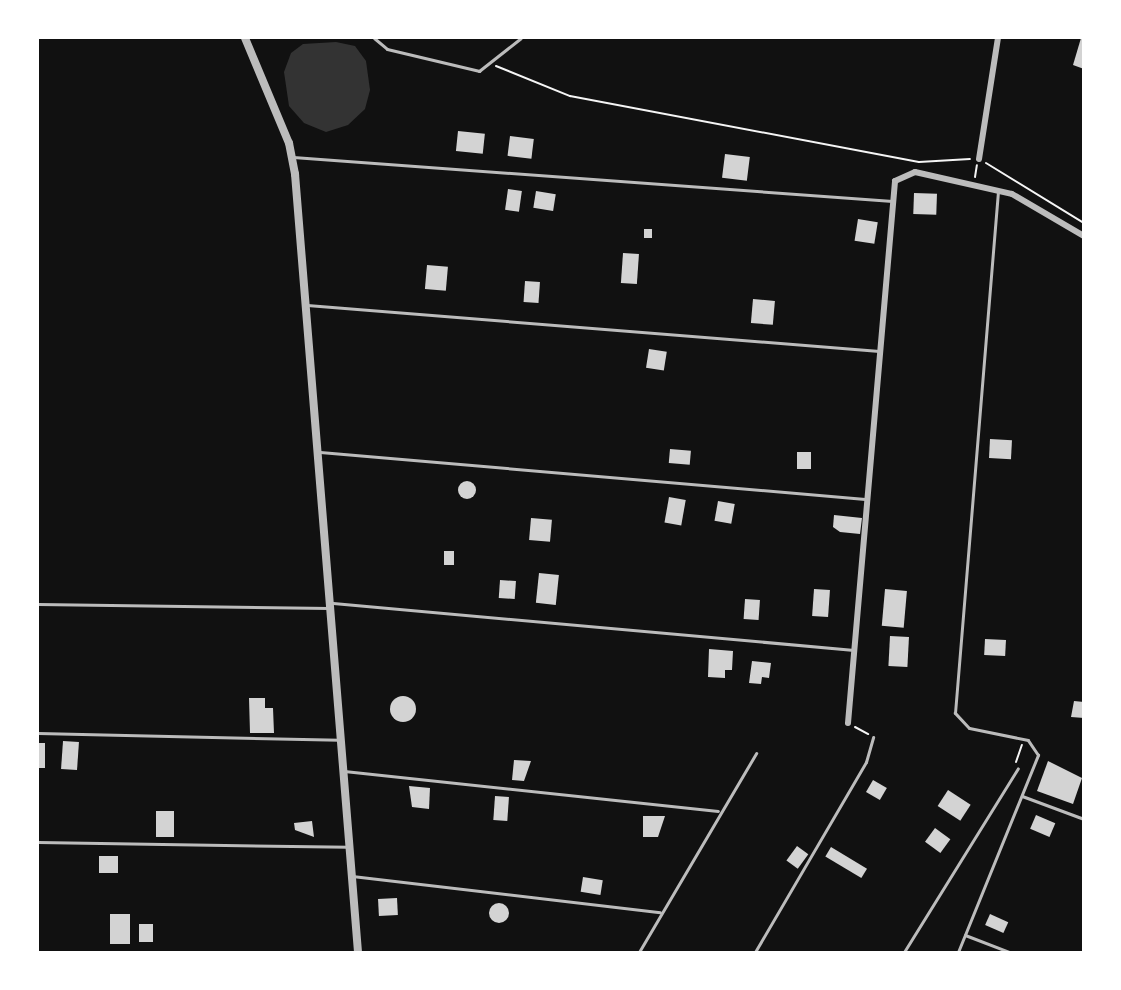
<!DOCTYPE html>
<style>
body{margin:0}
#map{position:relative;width:1121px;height:990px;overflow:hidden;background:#111;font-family:"Fira Sans Condensed",sans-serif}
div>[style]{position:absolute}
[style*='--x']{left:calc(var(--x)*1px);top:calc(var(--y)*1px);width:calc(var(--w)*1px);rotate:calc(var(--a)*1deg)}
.water>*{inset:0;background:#333}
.building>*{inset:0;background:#d3d3d3;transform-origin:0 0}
.round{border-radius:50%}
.path>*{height:2px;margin:-1px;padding:0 1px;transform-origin:1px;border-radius:1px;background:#f5f5f5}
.service>*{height:3px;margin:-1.5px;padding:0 1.5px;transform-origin:1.5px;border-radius:1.5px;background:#bcbcbc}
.minor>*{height:6px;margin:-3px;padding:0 3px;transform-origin:3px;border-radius:3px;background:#bcbcbc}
.tertiary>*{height:8px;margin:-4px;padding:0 4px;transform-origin:4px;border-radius:4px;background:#bcbcbc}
span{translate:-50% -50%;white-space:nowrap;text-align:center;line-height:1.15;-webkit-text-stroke:5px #fff;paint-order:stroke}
.frame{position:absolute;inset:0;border:39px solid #fff;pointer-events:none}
</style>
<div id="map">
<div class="water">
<div style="clip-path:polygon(336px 42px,355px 46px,366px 61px,370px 90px,365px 109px,348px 125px,326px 132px,304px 123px,289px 106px,284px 72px,291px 53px,303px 44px)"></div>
</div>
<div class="building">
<div style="clip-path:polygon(1081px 38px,1084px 38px,1084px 69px,1073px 65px)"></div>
<div style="left:458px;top:131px;width:27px;height:20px;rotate:6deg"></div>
<div style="left:510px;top:136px;width:24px;height:20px;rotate:7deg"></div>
<div style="left:725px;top:154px;width:25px;height:24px;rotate:7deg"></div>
<div style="left:508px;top:189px;width:14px;height:21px;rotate:8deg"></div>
<div style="left:536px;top:191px;width:20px;height:17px;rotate:9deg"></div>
<div style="left:914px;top:193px;width:23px;height:21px;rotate:2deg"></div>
<div style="left:858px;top:219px;width:20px;height:22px;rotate:9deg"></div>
<div style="left:644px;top:229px;width:8px;height:9px"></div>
<div style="left:623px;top:253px;width:16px;height:30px;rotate:4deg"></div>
<div style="left:427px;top:265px;width:21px;height:24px;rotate:5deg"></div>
<div style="left:525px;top:281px;width:15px;height:21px;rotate:4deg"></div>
<div style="left:753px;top:299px;width:22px;height:24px;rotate:5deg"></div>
<div style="left:649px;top:349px;width:18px;height:19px;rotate:9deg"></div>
<div style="left:990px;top:439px;width:22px;height:19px;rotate:3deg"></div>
<div style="left:670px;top:449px;width:21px;height:14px;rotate:5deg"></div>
<div style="left:797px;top:452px;width:14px;height:17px"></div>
<div class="round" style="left:458px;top:481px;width:18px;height:18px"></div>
<div style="left:669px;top:497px;width:17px;height:26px;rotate:10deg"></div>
<div style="left:718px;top:501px;width:17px;height:20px;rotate:10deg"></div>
<div style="clip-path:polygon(834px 515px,862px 518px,860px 534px,840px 532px,833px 527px)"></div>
<div style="left:531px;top:518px;width:21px;height:22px;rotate:5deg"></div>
<div style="left:444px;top:551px;width:10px;height:14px"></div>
<div style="left:539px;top:573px;width:20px;height:30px;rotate:6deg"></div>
<div style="left:500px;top:580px;width:16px;height:18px;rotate:4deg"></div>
<div style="left:814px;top:589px;width:16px;height:27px;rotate:4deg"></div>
<div style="left:885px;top:589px;width:22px;height:37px;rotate:5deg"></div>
<div style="left:745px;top:599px;width:15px;height:20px;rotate:4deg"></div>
<div style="left:890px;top:636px;width:19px;height:30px;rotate:3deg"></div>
<div style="left:985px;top:639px;width:21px;height:16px;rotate:3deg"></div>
<div style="clip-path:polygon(709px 649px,733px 651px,732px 670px,725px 670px,725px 678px,708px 677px)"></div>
<div style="clip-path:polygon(752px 661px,771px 663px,769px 678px,762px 677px,761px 684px,749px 683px)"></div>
<div class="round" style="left:390px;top:696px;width:26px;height:26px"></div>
<div style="clip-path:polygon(249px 698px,265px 698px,265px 708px,273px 708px,274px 733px,250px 733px)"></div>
<div style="clip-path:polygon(1074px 701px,1084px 702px,1084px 718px,1071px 717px)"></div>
<div style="left:63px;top:741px;width:16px;height:28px;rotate:4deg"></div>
<div style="left:38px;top:743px;width:7px;height:25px"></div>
<div style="clip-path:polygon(514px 760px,531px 761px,524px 781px,512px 780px)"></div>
<div style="clip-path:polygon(1048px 761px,1082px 778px,1073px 804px,1037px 791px)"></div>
<div style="left:873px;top:780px;width:16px;height:14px;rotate:30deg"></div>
<div style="clip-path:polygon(409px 786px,430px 788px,429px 809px,412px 807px)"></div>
<div style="left:948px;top:790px;width:27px;height:19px;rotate:33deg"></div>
<div style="left:495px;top:796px;width:14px;height:24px;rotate:4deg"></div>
<div style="left:156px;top:811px;width:18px;height:26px"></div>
<div style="left:1036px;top:815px;width:21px;height:15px;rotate:23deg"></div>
<div style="clip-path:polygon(643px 816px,665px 816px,658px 837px,643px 837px)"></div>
<div style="clip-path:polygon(312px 821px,314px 837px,295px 830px,294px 823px)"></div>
<div style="left:935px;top:828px;width:19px;height:17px;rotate:36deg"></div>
<div style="left:797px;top:846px;width:14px;height:18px;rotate:36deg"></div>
<div style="left:831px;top:847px;width:42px;height:11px;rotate:31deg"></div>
<div style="left:99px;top:856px;width:19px;height:17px"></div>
<div style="left:583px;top:877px;width:20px;height:15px;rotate:9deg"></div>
<div style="left:397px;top:898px;width:17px;height:19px;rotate:87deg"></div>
<div class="round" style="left:489px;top:903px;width:20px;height:20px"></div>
<div style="left:110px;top:914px;width:20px;height:30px"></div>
<div style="left:990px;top:914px;width:20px;height:12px;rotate:24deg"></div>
<div style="left:139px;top:924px;width:14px;height:18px"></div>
</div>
<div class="path">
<div style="--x:496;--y:66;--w:80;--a:22.1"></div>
<div style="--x:570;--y:96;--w:355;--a:10.7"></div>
<div style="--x:919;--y:162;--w:51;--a:-3.4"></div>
<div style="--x:986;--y:163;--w:115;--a:31.5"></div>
<div style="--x:975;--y:177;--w:12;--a:-81"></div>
<div style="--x:855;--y:727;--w:15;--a:28"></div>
<div style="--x:1016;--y:762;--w:18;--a:-71"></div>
</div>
<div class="service">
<div style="--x:374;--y:38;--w:17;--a:40"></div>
<div style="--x:387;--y:49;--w:95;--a:13.4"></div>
<div style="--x:479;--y:71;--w:53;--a:-38.2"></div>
<div style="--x:293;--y:157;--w:601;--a:4.2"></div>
<div style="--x:307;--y:305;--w:574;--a:4.6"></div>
<div style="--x:320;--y:452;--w:547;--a:4.93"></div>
<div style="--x:333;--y:603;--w:523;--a:5.15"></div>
<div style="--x:38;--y:604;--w:291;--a:0.8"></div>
<div style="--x:38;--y:733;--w:301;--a:1.3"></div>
<div style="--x:344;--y:771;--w:376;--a:6.1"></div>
<div style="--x:1022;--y:796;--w:66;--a:20.4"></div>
<div style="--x:38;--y:842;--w:310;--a:0.9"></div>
<div style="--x:352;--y:876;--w:310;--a:6.7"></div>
<div style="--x:965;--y:935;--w:47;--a:21.1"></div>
<div style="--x:38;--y:952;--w:60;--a:0"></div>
<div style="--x:639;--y:952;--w:231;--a:-59.5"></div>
<div style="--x:755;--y:952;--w:220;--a:-59.7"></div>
<div style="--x:866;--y:762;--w:26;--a:-74"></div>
<div style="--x:904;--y:952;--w:216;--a:-58.2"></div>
<div style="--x:958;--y:952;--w:213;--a:-67.9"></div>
<div style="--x:1038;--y:755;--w:18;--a:-124"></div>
<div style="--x:1028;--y:740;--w:60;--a:-168.5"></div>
<div style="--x:969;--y:728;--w:21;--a:-133"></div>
<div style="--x:955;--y:713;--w:524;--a:-85.29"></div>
</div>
<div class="minor">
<div style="--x:979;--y:159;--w:122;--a:-81.1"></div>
<div style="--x:848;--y:723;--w:544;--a:-85.04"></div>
<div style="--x:895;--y:181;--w:22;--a:-24"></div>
<div style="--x:915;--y:172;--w:99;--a:12.8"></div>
<div style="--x:1012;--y:194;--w:83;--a:30.3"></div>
</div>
<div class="tertiary">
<div style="--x:245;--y:38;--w:114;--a:67.3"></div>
<div style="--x:289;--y:143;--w:32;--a:79"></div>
<div style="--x:295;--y:174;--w:781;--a:85.37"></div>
</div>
<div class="frame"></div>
</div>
